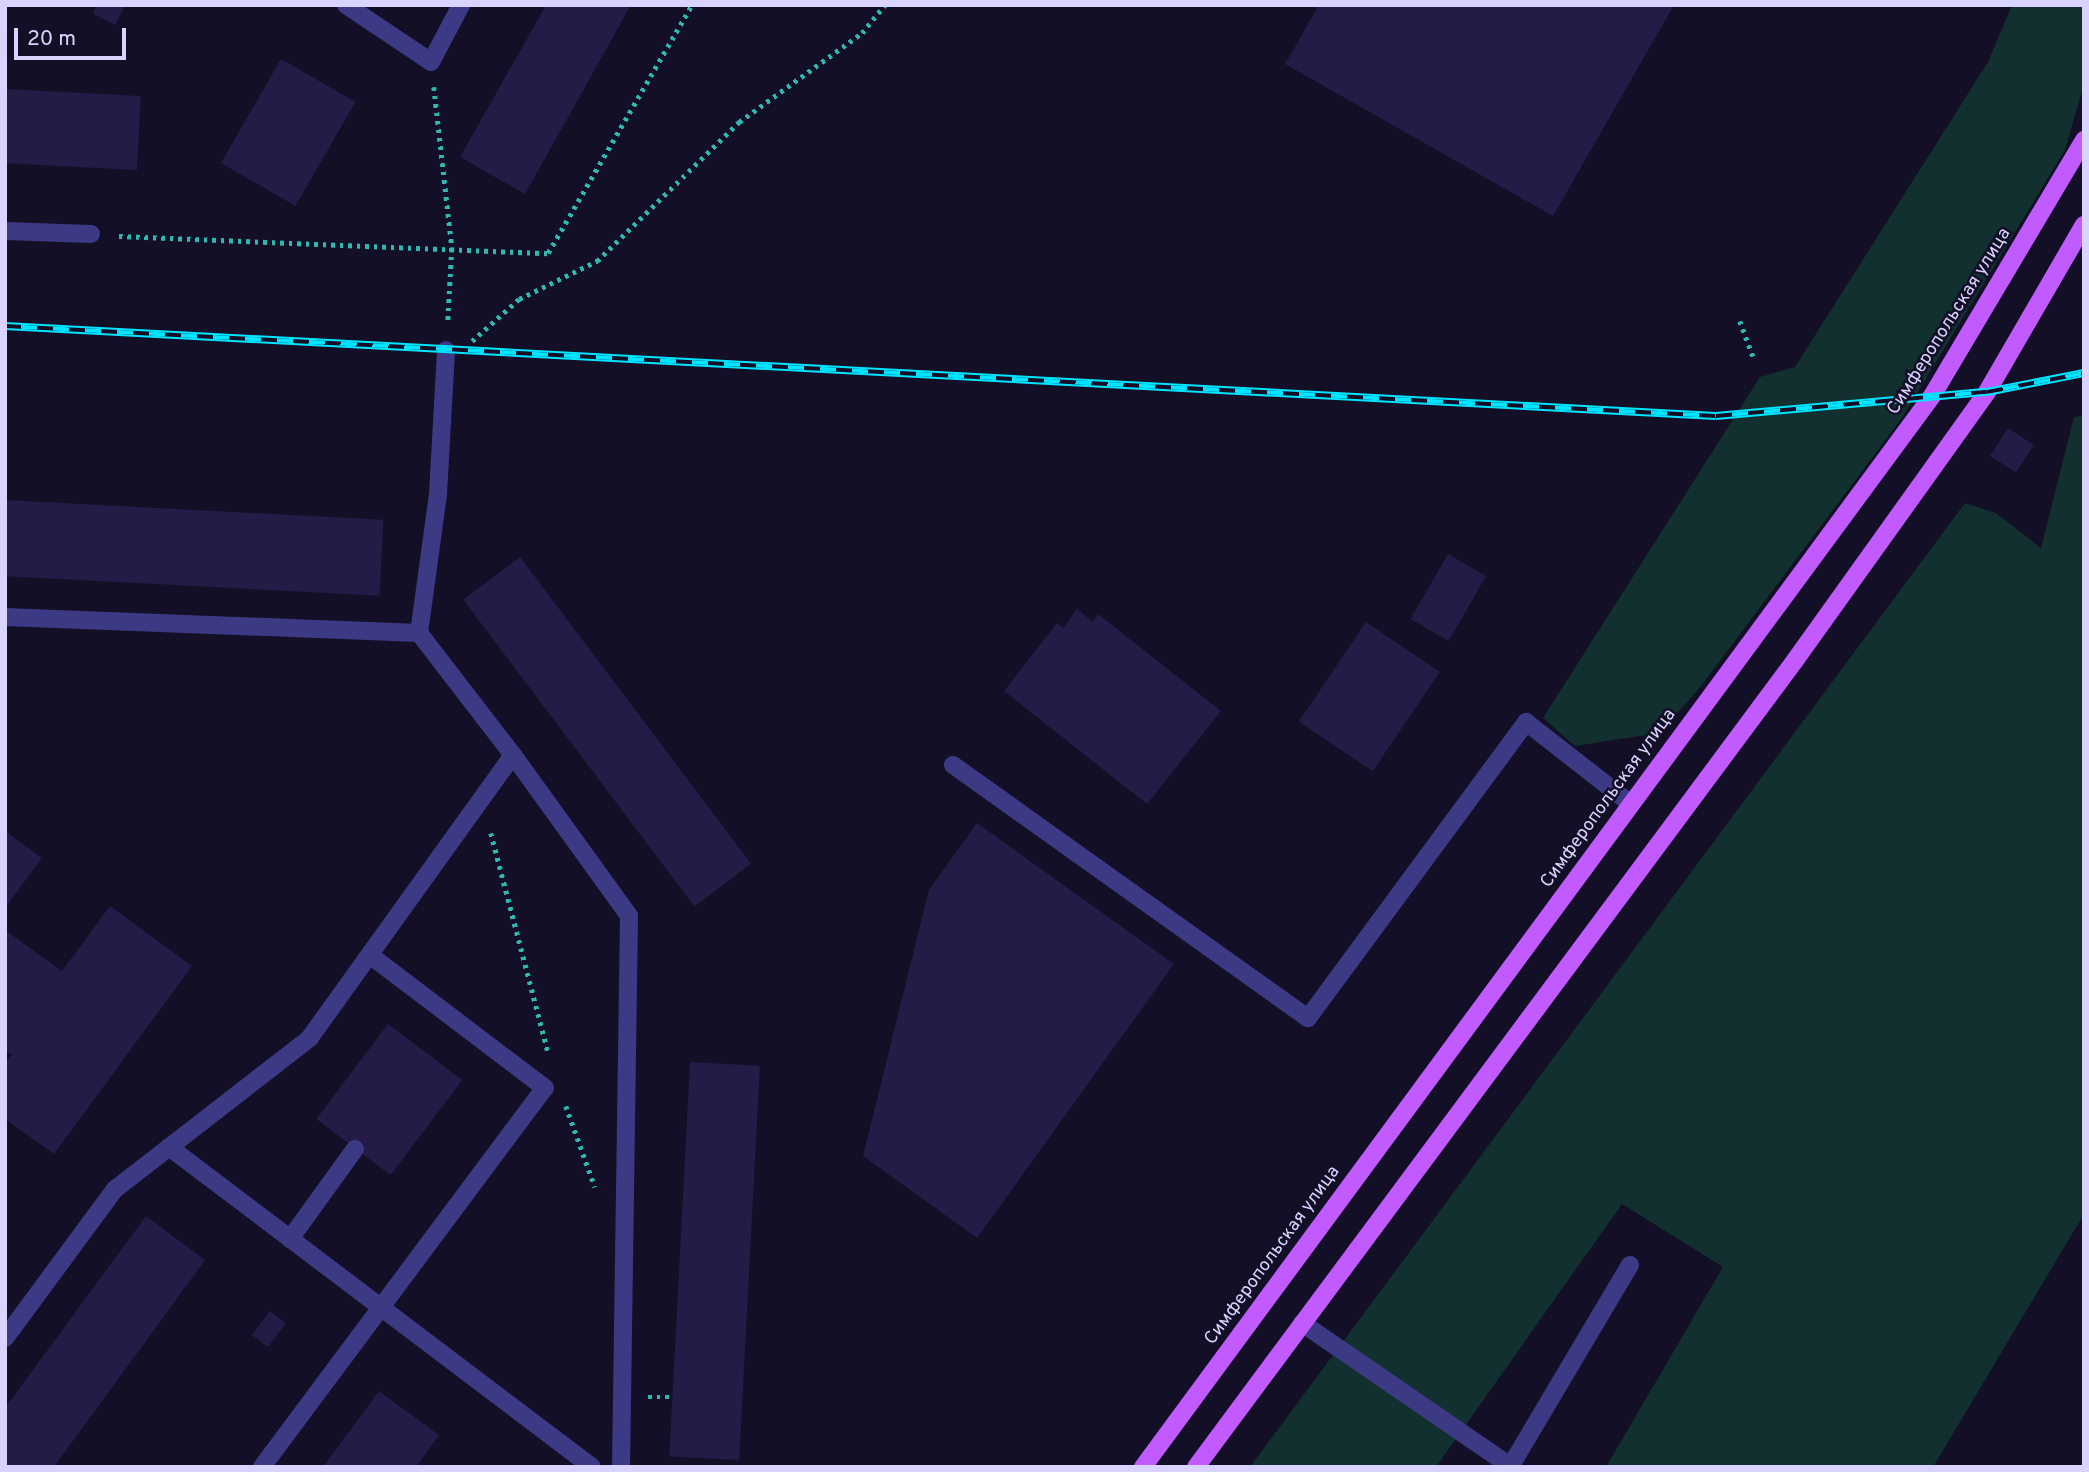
<!DOCTYPE html>
<meta charset="utf-8">
<style>
body{margin:0}
#map{position:relative;width:2089px;height:1472px;overflow:hidden;background:#130f26;font-family:Overpass,sans-serif}
div>[style]{position:absolute}
[style*='--x']{left:calc(var(--x)*1px);top:calc(var(--y)*1px);width:calc(var(--w)*1px);rotate:calc(var(--a)*1deg)}
.green>*{inset:0;background:#12302f}
.building>*{inset:0;background:#241b47;transform-origin:0 0}
.path>*{height:4.5px;margin-top:-2.25px;transform-origin:0;background:repeating-linear-gradient(90deg,#2fb8b0 0 3.5px,transparent 0 8.5px)}
.lane>*{height:18px;margin:-9px;padding:0 9px;transform-origin:9px;border-radius:9px;background:#3d3a85}
.primary>*{height:18px;margin:-9px;padding:0 9px;transform-origin:9px;border-radius:9px;background:#c25bff}
.rail>*{height:8px;margin-top:-4px;transform-origin:0;background:repeating-linear-gradient(90deg,#130f26 0 16px,#00e5ff 0 32px);box-sizing:border-box;border-block:2px solid #00e5ff}
span{translate:-50% -50%;white-space:nowrap;text-align:center;line-height:1.15;-webkit-text-stroke:5px #130f26;paint-order:stroke}
.street-label{font-size:18px;color:#d9d4ff}
.frame{position:absolute;inset:0;border:7px solid #d9d4ff;pointer-events:none}
.scale{position:absolute;left:14px;top:28px;width:112px;height:32px;box-sizing:border-box;border:4px solid #d9d4ff;border-top:0;padding-left:9px;font-size:21px;line-height:24px;white-space:nowrap;color:#d9d4ff;-webkit-text-stroke:5px #130f26;paint-order:stroke}
</style>
<div id="map">
<div class="green">
<div style="clip-path:polygon(2012px 5px,2084px 5px,2084px 84px,2065px 150px,1902px 418px,1698px 690px,1659px 733px,1575px 746px,1543px 718px,1760px 377px,1795px 367px,1988px 62px)"></div>
<div style="clip-path:polygon(2084px 415px,2084px 1214px,1933px 1467px,1606px 1467px,1723px 1267px,1622px 1204px,1436px 1467px,1250px 1467px,1965px 503px,1996px 513px,2041px 548px,2074px 417px)"></div>
</div>
<div class="building">
<div style="clip-path:polygon(97px 5px,125px 5px,115px 25px,93px 14px)"></div>
<div style="clip-path:polygon(546px 5px,631px 5px,525px 194px,460px 157px)"></div>
<div style="clip-path:polygon(1319px 5px,1674px 5px,1553px 216px,1285px 64px)"></div>
<div style="left:281px;top:59px;width:86px;height:120px;rotate:30deg"></div>
<div style="left:5px;top:89px;width:136px;height:74px;rotate:3deg"></div>
<div style="left:2008px;top:428px;width:31px;height:33px;rotate:33deg"></div>
<div style="left:5px;top:500px;width:379px;height:76px;rotate:3deg"></div>
<div style="left:1448px;top:554px;width:44px;height:75px;rotate:30deg"></div>
<div style="left:520px;top:557px;width:384px;height:71px;rotate:53deg"></div>
<div style="clip-path:polygon(1077px 609px,1093px 622px,1098px 614px,1221px 711px,1147px 804px,1004px 691px,1057px 623px,1063px 628px)"></div>
<div style="left:1366px;top:622px;width:89px;height:120px;rotate:34deg"></div>
<div style="clip-path:polygon(977px 823px,1174px 964px,977px 1238px,863px 1156px,929px 890px)"></div>
<div style="clip-path:polygon(5px 831px,42px 858px,5px 908px)"></div>
<div style="clip-path:polygon(110px 906px,192px 966px,54px 1154px,5px 1119px,5px 1064px,12px 1055px,5px 1050px,5px 930px,62px 971px)"></div>
<div style="left:388px;top:1024px;width:93px;height:119px;rotate:37deg"></div>
<div style="left:690px;top:1062px;width:70px;height:395px;rotate:3deg"></div>
<div style="clip-path:polygon(146px 1216px,205px 1260px,54px 1467px,5px 1467px,5px 1408px)"></div>
<div style="left:270px;top:1311px;width:20px;height:30px;rotate:37deg"></div>
<div style="clip-path:polygon(379px 1391px,439px 1435px,416px 1467px,323px 1467px)"></div>
</div>
<div class="path">
<div style="--x:434;--y:87;--w:162;--a:83.6"></div>
<div style="--x:452;--y:248;--w:74;--a:93.1"></div>
<div style="--x:119;--y:236;--w:429;--a:2.3"></div>
<div style="--x:548;--y:253;--w:287;--a:-59.9"></div>
<div style="--x:1740;--y:321;--w:40;--a:69.8"></div>
<div style="--x:472;--y:341;--w:63;--a:-41.8"></div>
<div style="--x:519;--y:299;--w:87;--a:-26"></div>
<div style="--x:597;--y:261;--w:199;--a:-44.4"></div>
<div style="--x:739;--y:122;--w:152;--a:-35.9"></div>
<div style="--x:862;--y:33;--w:36;--a:-51"></div>
<div style="--x:491;--y:833;--w:229;--a:75.4"></div>
<div style="--x:566;--y:1106;--w:86;--a:70.3"></div>
<div style="--x:648;--y:1397;--w:24;--a:0"></div>
</div>
<div class="lane">
<div style="--x:346;--y:5;--w:102;--a:33.8"></div>
<div style="--x:431;--y:62;--w:64;--a:-62.2"></div>
<div style="--x:5;--y:231;--w:86;--a:2"></div>
<div style="--x:5;--y:617;--w:414;--a:2.2"></div>
<div style="--x:419;--y:633;--w:154;--a:52.4"></div>
<div style="--x:513;--y:755;--w:348;--a:125.7"></div>
<div style="--x:310;--y:1038;--w:247;--a:142.2"></div>
<div style="--x:115;--y:1189;--w:185;--a:126.4"></div>
<div style="--x:419;--y:633;--w:140;--a:-82.2"></div>
<div style="--x:438;--y:494;--w:144;--a:-86.8"></div>
<div style="--x:513;--y:755;--w:198;--a:54.2"></div>
<div style="--x:629;--y:916;--w:551;--a:90.83"></div>
<div style="--x:953;--y:765;--w:436;--a:35.5"></div>
<div style="--x:1308;--y:1018;--w:368;--a:-53.6"></div>
<div style="--x:1526;--y:722;--w:133;--a:38"></div>
<div style="--x:169;--y:1147;--w:530;--a:37.11"></div>
<div style="--x:290;--y:1239;--w:111;--a:-54.2"></div>
<div style="--x:1302;--y:1323;--w:252;--a:34.5"></div>
<div style="--x:262;--y:1467;--w:473;--a:-53.3"></div>
<div style="--x:545;--y:1088;--w:220;--a:-142.8"></div>
<div style="--x:1510;--y:1467;--w:235;--a:-59.3"></div>
</div>
<div class="primary">
<div style="--x:1143;--y:1467;--w:1330;--a:-53.62"></div>
<div style="--x:1932;--y:396;--w:298;--a:-59.3"></div>
<div style="--x:1196;--y:1467;--w:1006;--a:-53.4"></div>
<div style="--x:1796;--y:659;--w:328;--a:-54.4"></div>
<div style="--x:1987;--y:392;--w:193;--a:-59.9"></div>
</div>
<div class="rail">
<div style="--x:5;--y:326;--w:1713;--a:3.01"></div>
<div style="--x:1716;--y:416;--w:272;--a:-5.1"></div>
<div style="--x:1987;--y:392;--w:99;--a:-11.1"></div>
</div>
<div class="street-label">
<span style="left:1950px;top:322px;rotate:-58deg">Симферопольская улица</span>
<span style="left:1609px;top:799px;rotate:-54deg">Симферопольская улица</span>
<span style="left:1273px;top:1256px;rotate:-54deg">Симферопольская улица</span>
</div>
<div class="frame"></div>
<div class="scale">20 m</div>
</div>
